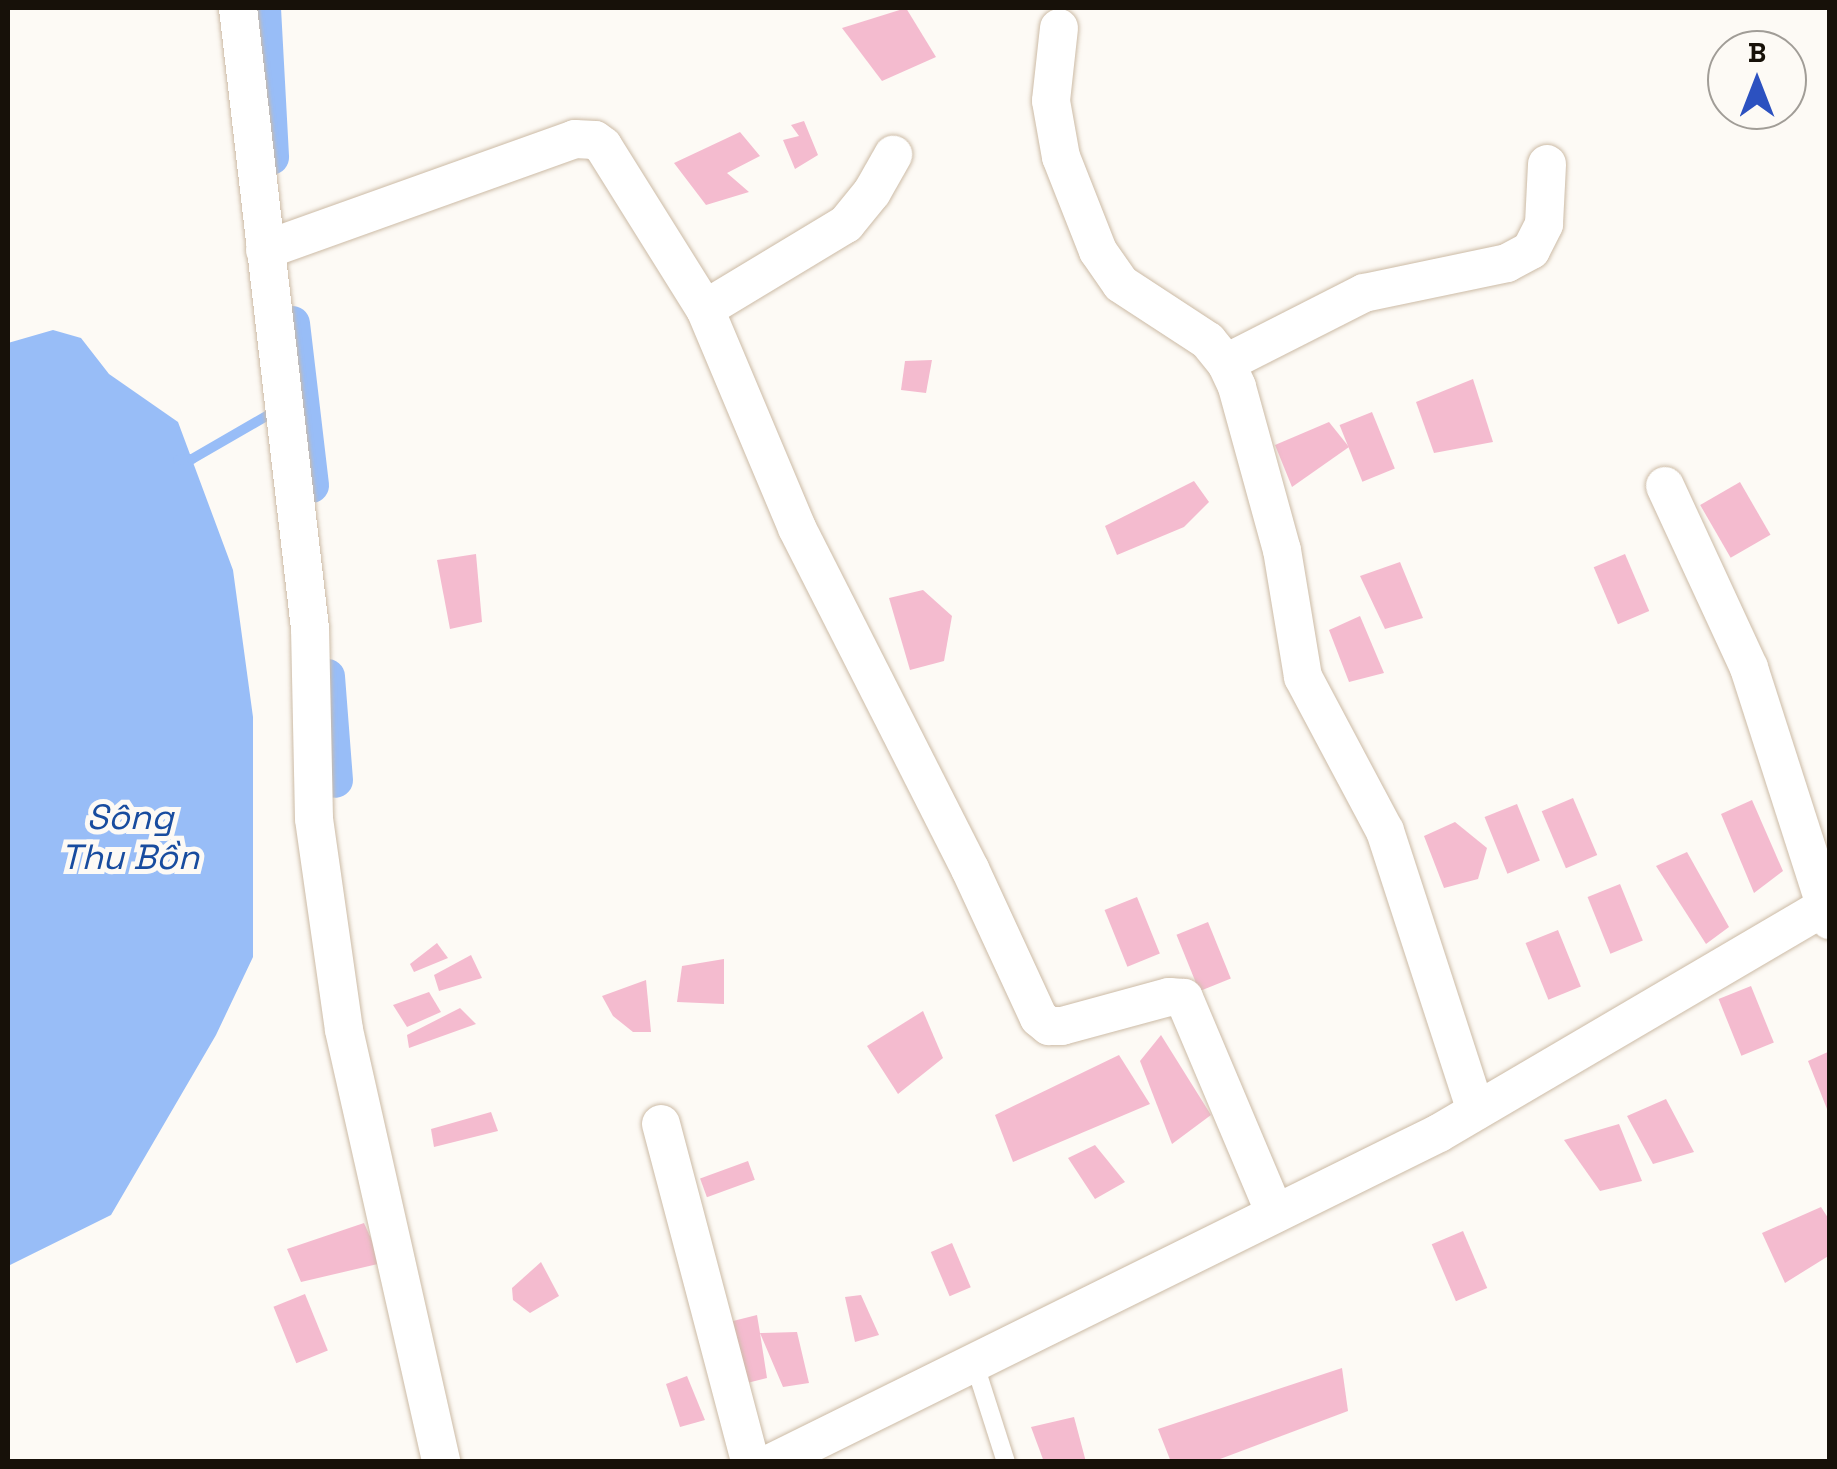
<!DOCTYPE html>
<meta charset="utf-8">
<style>
body{margin:0}
#map{position:relative;width:1837px;height:1469px;overflow:hidden;background:#fdfaf5;font-family:"Space Grotesk",sans-serif}
div>[style]{position:absolute}
[style*='--x']{left:calc(var(--x)*1px);top:calc(var(--y)*1px);width:calc(var(--w)*1px);rotate:calc(var(--a)*1deg)}
.water>*{inset:0;background:#98bdf7}
.stream>*{height:10px;margin:-5px;padding:0 5px;transform-origin:5px;border-radius:5px;background:#98bdf7}
.canal>*{height:35px;margin:-17.5px;padding:0 17.5px;transform-origin:17.5px;border-radius:17.5px;background:#98bdf7}
.building>*{inset:0;background:#f4bbcf;transform-origin:0 0}
.roads{filter:drop-shadow(0 0 2px #ccbba6) drop-shadow(0 0 2px #ccbba6)}
.service>*{height:18px;margin:-9px;padding:0 9px;transform-origin:9px;border-radius:9px;background:#fff}
.minor>*{height:38px;margin:-19px;padding:0 19px;transform-origin:19px;border-radius:19px;background:#fff}
span{translate:-50% -50%;white-space:nowrap;text-align:center;line-height:1.15;-webkit-text-stroke:10px #fdfaf5;paint-order:stroke}
.water-label{font-size:35px;color:#184c9f;font-style:italic}
.frame{position:absolute;inset:0;border:10px solid #171109;pointer-events:none}
.north{position:absolute;left:1707px;top:30px;width:100px;height:100px;box-sizing:border-box;background:#fdfaf5;border:2px solid #a19d97;border-radius:50%;rotate:0deg;font-size:28px;font-weight:700;line-height:40px;text-align:center;color:#171109}
.north::after{content:'';display:block;margin:auto;width:35px;height:45px;background:#2c51c0;clip-path:polygon(50% 0,100% 100%,50% 72%,0 100%)}
</style>
<div id="map">
<div class="water">
<div style="clip-path:polygon(53px 330px,81px 338px,109px 374px,178px 422px,233px 570px,253px 717px,253px 957px,216px 1035px,111px 1215px,8px 1266px,8px 343px)"></div>
</div>
<div class="stream">
<div style="--x:178;--y:460;--w:14;--a:-4"></div>
<div style="--x:192;--y:459;--w:90;--a:-30"></div>
</div>
<div class="canal">
<div style="--x:263;--y:8;--w:149;--a:86.9"></div>
<div style="--x:292;--y:323;--w:163;--a:83.3"></div>
<div style="--x:327;--y:676;--w:104;--a:85.6"></div>
</div>
<div class="building">
<div style="clip-path:polygon(906px 8px,936px 57px,882px 81px,842px 28px)"></div>
<div style="clip-path:polygon(804px 121px,818px 155px,795px 169px,783px 140px,799px 136px,791px 125px)"></div>
<div style="clip-path:polygon(740px 132px,760px 156px,727px 173px,749px 192px,706px 205px,674px 163px)"></div>
<div style="clip-path:polygon(932px 360px,926px 393px,901px 390px,905px 361px)"></div>
<div style="clip-path:polygon(1473px 379px,1493px 442px,1434px 453px,1416px 402px)"></div>
<div style="left:1372px;top:412px;width:61px;height:35px;rotate:68deg"></div>
<div style="clip-path:polygon(1329px 422px,1349px 447px,1292px 487px,1275px 445px)"></div>
<div style="clip-path:polygon(1194px 481px,1209px 502px,1184px 527px,1117px 555px,1105px 526px)"></div>
<div style="left:1740px;top:482px;width:61px;height:46px;rotate:60deg"></div>
<div style="clip-path:polygon(476px 554px,482px 622px,450px 629px,437px 560px)"></div>
<div style="left:1625px;top:554px;width:62px;height:34px;rotate:67deg"></div>
<div style="clip-path:polygon(1400px 562px,1423px 618px,1385px 629px,1360px 576px)"></div>
<div style="clip-path:polygon(923px 590px,952px 616px,944px 661px,910px 670px,889px 598px)"></div>
<div style="clip-path:polygon(1360px 616px,1384px 673px,1349px 682px,1329px 630px)"></div>
<div style="left:1573px;top:798px;width:62px;height:34px;rotate:67deg"></div>
<div style="clip-path:polygon(1752px 800px,1783px 871px,1754px 893px,1721px 814px)"></div>
<div style="left:1517px;top:804px;width:61px;height:35px;rotate:68deg"></div>
<div style="clip-path:polygon(1455px 822px,1487px 848px,1478px 879px,1444px 888px,1424px 836px)"></div>
<div style="clip-path:polygon(1687px 852px,1729px 927px,1706px 944px,1656px 866px)"></div>
<div style="left:1620px;top:884px;width:61px;height:35px;rotate:68deg"></div>
<div style="left:1137px;top:897px;width:61px;height:35px;rotate:68deg"></div>
<div style="left:1208px;top:922px;width:61px;height:34px;rotate:68deg"></div>
<div style="left:1558px;top:930px;width:61px;height:35px;rotate:68deg"></div>
<div style="clip-path:polygon(437px 943px,448px 958px,414px 972px,410px 964px)"></div>
<div style="clip-path:polygon(471px 955px,482px 978px,439px 991px,434px 975px)"></div>
<div style="clip-path:polygon(724px 959px,724px 1004px,677px 1002px,682px 966px)"></div>
<div style="clip-path:polygon(646px 980px,651px 1032px,633px 1032px,613px 1016px,602px 996px)"></div>
<div style="left:1751px;top:986px;width:61px;height:35px;rotate:68deg"></div>
<div style="clip-path:polygon(429px 992px,441px 1012px,407px 1027px,393px 1005px)"></div>
<div style="clip-path:polygon(460px 1008px,476px 1024px,409px 1048px,407px 1035px)"></div>
<div style="clip-path:polygon(923px 1011px,943px 1058px,898px 1094px,867px 1046px)"></div>
<div style="clip-path:polygon(1161px 1035px,1211px 1115px,1172px 1144px,1140px 1061px)"></div>
<div style="clip-path:polygon(1830px 1051px,1830px 1114px,1829px 1114px,1808px 1061px)"></div>
<div style="clip-path:polygon(1119px 1055px,1150px 1104px,1013px 1162px,995px 1115px)"></div>
<div style="clip-path:polygon(1666px 1099px,1694px 1152px,1653px 1164px,1627px 1116px)"></div>
<div style="clip-path:polygon(491px 1112px,498px 1131px,434px 1147px,431px 1129px)"></div>
<div style="clip-path:polygon(1619px 1124px,1642px 1181px,1600px 1191px,1564px 1140px)"></div>
<div style="clip-path:polygon(1095px 1145px,1125px 1182px,1095px 1199px,1068px 1158px)"></div>
<div style="left:748px;top:1161px;width:20px;height:51px;rotate:70deg"></div>
<div style="clip-path:polygon(1821px 1207px,1830px 1221px,1830px 1255px,1785px 1283px,1762px 1233px)"></div>
<div style="clip-path:polygon(364px 1223px,382px 1263px,301px 1282px,287px 1249px)"></div>
<div style="left:1463px;top:1231px;width:62px;height:34px;rotate:67deg"></div>
<div style="left:952px;top:1243px;width:48px;height:23px;rotate:67deg"></div>
<div style="clip-path:polygon(541px 1262px,559px 1296px,530px 1313px,513px 1300px,512px 1288px)"></div>
<div style="left:305px;top:1294px;width:61px;height:34px;rotate:68deg"></div>
<div style="clip-path:polygon(861px 1295px,879px 1335px,855px 1342px,845px 1297px)"></div>
<div style="clip-path:polygon(757px 1315px,760px 1333px,797px 1332px,809px 1383px,783px 1387px,760px 1333px,767px 1378px,735px 1386px,721px 1324px)"></div>
<div style="clip-path:polygon(1342px 1368px,1348px 1411px,1212px 1462px,1171px 1462px,1158px 1429px)"></div>
<div style="clip-path:polygon(687px 1376px,705px 1420px,680px 1427px,666px 1384px)"></div>
<div style="clip-path:polygon(1074px 1417px,1086px 1462px,1044px 1462px,1031px 1427px)"></div>
</div>
<div class="roads">
<div class="service">
<div style="--x:974;--y:1362;--w:105;--a:72.3"></div>
</div>
<div class="minor">
<div style="--x:238;--y:8;--w:624;--a:83.38"></div>
<div style="--x:310;--y:628;--w:191;--a:88.8"></div>
<div style="--x:314;--y:819;--w:213;--a:81.9"></div>
<div style="--x:344;--y:1030;--w:443;--a:77.3"></div>
<div style="--x:1059;--y:28;--w:73;--a:96.3"></div>
<div style="--x:1051;--y:101;--w:57;--a:79.9"></div>
<div style="--x:1061;--y:157;--w:101;--a:68.5"></div>
<div style="--x:1098;--y:251;--w:40;--a:55.1"></div>
<div style="--x:1121;--y:284;--w:104;--a:33.2"></div>
<div style="--x:1208;--y:341;--w:28;--a:51"></div>
<div style="--x:1226;--y:363;--w:26;--a:65"></div>
<div style="--x:1237;--y:387;--w:169;--a:74.6"></div>
<div style="--x:1282;--y:550;--w:129;--a:80.6"></div>
<div style="--x:1303;--y:677;--w:174;--a:62"></div>
<div style="--x:1385;--y:831;--w:294;--a:72"></div>
<div style="--x:265;--y:250;--w:329;--a:-19.7"></div>
<div style="--x:575;--y:139;--w:20;--a:3"></div>
<div style="--x:595;--y:140;--w:10;--a:37"></div>
<div style="--x:603;--y:146;--w:192;--a:58"></div>
<div style="--x:705;--y:309;--w:238;--a:67.2"></div>
<div style="--x:797;--y:528;--w:382;--a:63.1"></div>
<div style="--x:970;--y:869;--w:164;--a:65.2"></div>
<div style="--x:1039;--y:1018;--w:13;--a:39"></div>
<div style="--x:1049;--y:1026;--w:13;--a:0"></div>
<div style="--x:1062;--y:1026;--w:111;--a:-15.2"></div>
<div style="--x:1169;--y:997;--w:15;--a:4"></div>
<div style="--x:1184;--y:998;--w:231;--a:67.1"></div>
<div style="--x:705;--y:309;--w:165;--a:-31.1"></div>
<div style="--x:846;--y:224;--w:41;--a:-50.9"></div>
<div style="--x:872;--y:192;--w:43;--a:-60.4"></div>
<div style="--x:1226;--y:363;--w:155;--a:-26.9"></div>
<div style="--x:1364;--y:293;--w:146;--a:-11.8"></div>
<div style="--x:1507;--y:263;--w:27;--a:-28"></div>
<div style="--x:1531;--y:250;--w:29;--a:-63"></div>
<div style="--x:1544;--y:224;--w:60;--a:-87.1"></div>
<div style="--x:1665;--y:486;--w:200;--a:65.2"></div>
<div style="--x:1749;--y:668;--w:265;--a:72.2"></div>
<div style="--x:661;--y:1124;--w:350;--a:75.2"></div>
<div style="--x:773;--y:1462;--w:743;--a:-26.29"></div>
<div style="--x:1439;--y:1133;--w:453;--a:-30.4"></div>
</div>
</div>
<div class="water-label">
<span style="left:130px;top:837px">Sông<br>Thu Bồn</span>
</div>
<div class="frame"></div>
<div class="north">B</div>
</div>
